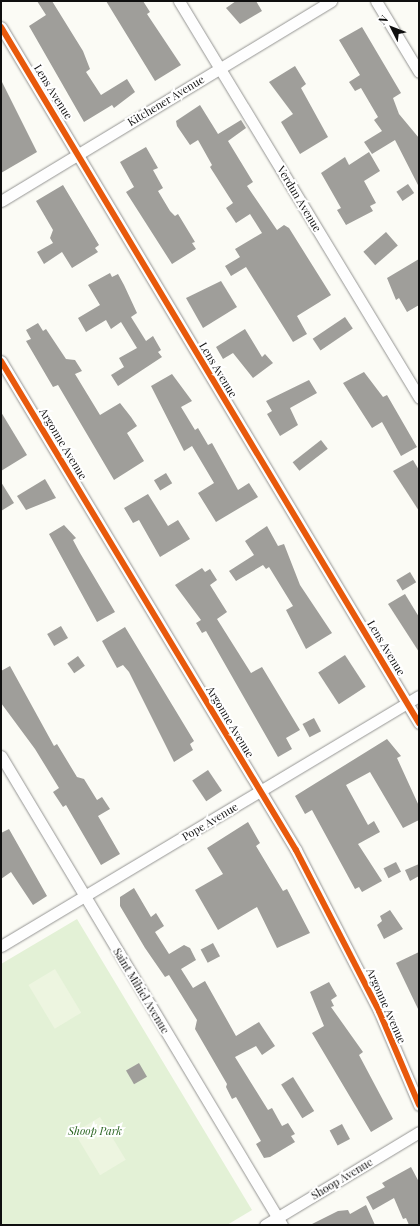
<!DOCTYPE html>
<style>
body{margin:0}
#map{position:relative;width:420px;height:1226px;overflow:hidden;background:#fbfbf5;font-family:"Playfair Display",serif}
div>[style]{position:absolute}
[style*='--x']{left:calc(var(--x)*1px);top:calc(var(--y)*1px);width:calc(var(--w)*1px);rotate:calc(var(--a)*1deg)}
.green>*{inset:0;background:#e3f1d6}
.pitch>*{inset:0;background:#edf5e0;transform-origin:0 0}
.building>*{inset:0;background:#9f9e9a;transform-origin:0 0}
.roads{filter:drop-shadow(0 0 1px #959593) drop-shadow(0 0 1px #959593)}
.street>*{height:11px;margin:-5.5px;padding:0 5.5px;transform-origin:5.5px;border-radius:5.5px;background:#fefefe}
.cycleway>*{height:6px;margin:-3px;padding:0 3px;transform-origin:3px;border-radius:3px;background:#e8590c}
span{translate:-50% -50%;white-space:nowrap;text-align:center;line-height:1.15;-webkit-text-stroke:4px #fff;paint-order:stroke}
.street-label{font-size:11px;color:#0f0f0f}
.park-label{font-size:11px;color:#2b6522;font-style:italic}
.frame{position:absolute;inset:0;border:2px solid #0f0f0f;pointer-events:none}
.north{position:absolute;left:372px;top:8px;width:40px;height:40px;-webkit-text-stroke:3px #fff;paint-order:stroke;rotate:312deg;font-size:11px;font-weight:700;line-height:16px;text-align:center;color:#0f0f0f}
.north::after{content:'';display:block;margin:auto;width:14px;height:18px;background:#0f0f0f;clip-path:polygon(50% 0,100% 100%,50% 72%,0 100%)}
</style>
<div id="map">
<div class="green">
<div style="clip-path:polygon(77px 919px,252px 1210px,227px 1225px,1px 1225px,1px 964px)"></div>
</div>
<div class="pitch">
<div style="left:55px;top:969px;width:51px;height:31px;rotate:59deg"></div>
<div style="left:100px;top:1117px;width:50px;height:30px;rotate:59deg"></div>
</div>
<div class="building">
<div style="clip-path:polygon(37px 1px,52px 1px,83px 51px,90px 69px,86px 72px,101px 95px,127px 79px,135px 92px,114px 108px,112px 105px,84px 122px,29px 26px,46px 15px)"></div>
<div style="clip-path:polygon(106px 1px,143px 1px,150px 12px,147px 14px,181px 65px,155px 81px)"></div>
<div style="clip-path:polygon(236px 1px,256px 1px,262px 11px,240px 24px,226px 8px)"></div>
<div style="clip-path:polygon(362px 27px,401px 93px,393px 98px,399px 114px,419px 138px,419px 187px,395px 140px,372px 154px,364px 142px,382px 131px,374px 120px,378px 117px,361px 88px,355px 91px,349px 82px,360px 75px,339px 40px)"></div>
<div style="clip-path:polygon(295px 66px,306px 84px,301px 88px,328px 137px,300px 154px,281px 122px,293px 114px,269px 82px)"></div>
<div style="clip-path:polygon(1px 80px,37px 152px,1px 173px)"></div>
<div style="clip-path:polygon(200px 105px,218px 134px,241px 120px,246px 128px,228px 141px,253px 182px,247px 186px,277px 230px,284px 225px,289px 228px,331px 295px,297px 316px,307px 334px,293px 342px,246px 267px,231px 276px,225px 266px,240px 257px,235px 249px,262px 233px,250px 214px,236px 223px,226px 208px,233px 203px,210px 167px,212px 165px,198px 140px,190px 145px,177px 126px,176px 121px)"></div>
<div style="clip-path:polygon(146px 147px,158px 168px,153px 170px,163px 188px,158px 191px,170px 211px,175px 216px,178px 214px,195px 242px,192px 243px,196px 249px,172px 264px,126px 192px,134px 187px,120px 162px)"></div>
<div style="clip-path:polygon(369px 152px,380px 171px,364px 181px,376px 203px,370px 206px,373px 211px,346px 225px,337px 210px,341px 208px,321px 173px,345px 157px,349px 165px)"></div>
<div style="left:408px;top:184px;width:11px;height:14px;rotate:56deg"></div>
<div style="clip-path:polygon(63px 185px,99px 245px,95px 248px,98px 252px,72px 268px,62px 252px,44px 264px,37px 252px,53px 243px,50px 238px,53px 230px,36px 201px)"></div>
<div style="left:386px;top:232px;width:18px;height:30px;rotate:49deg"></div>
<div style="clip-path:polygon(419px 259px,419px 305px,407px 312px,399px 298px,396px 300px,387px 278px)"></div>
<div style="clip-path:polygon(110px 273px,112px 277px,118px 274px,124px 285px,137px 313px,131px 317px,146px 341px,153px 336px,161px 350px,158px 352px,162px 357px,118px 386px,111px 375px,124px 367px,119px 358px,137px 348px,121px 322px,111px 329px,106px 320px,86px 332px,78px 318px,100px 305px,88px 285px)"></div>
<div style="clip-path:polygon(221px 281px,237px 307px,203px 328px,186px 298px)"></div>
<div style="left:345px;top:317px;width:14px;height:39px;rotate:56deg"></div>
<div style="clip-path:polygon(38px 323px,43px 331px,46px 329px,66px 359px,75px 360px,82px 371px,75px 374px,100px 415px,120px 403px,131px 417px,137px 426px,127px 433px,144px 461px,114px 480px,58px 385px,53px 387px,26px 341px,31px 339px,26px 330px)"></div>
<div style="clip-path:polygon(245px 329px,262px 357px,265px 354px,273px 363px,253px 378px,233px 353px,223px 359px,216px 347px)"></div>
<div style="clip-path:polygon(364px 372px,383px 397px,387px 395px,417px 447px,401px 456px,382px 422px,372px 428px,343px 383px)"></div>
<div style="clip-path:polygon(172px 374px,192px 401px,181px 407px,195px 430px,198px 428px,208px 445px,212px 443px,238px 490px,249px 483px,258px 497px,216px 522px,198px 493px,214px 483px,192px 446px,184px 451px,151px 386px)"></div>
<div style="clip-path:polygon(309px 380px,317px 393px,290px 408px,298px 425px,280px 436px,267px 414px,272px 411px,266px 401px)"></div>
<div style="clip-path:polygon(1px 412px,27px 455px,1px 471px)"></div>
<div style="left:321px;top:440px;width:11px;height:36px;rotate:52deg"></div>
<div style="clip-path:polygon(413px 460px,419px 470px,419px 511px,393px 471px)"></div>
<div style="left:166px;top:473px;width:12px;height:14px;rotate:59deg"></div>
<div style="clip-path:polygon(45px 479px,56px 498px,26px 510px,17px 496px)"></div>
<div style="clip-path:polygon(1px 482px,14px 503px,1px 511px)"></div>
<div style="clip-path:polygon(148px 494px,168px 526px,178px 520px,190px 539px,160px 557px,139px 520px,133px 523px,124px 508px)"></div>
<div style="clip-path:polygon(64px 525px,76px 538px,73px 540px,80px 553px,115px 612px,97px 622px,49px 534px)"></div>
<div style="clip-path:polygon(267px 526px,278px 546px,284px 544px,300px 585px,332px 633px,306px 649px,286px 610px,293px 606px,269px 567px,266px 569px,263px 565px,236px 581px,229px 571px,254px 555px,245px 541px)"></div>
<div style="clip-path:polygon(202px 568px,205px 572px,210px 569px,217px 580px,210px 585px,227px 612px,217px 619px,251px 673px,262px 667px,300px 730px,286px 738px,292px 749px,278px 757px,206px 631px,202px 633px,196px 623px,201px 620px,175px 585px)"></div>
<div style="left:410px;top:572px;width:12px;height:16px;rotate:59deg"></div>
<div style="clip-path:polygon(405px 594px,419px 617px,419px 652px,388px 604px)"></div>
<div style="left:61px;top:626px;width:14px;height:16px;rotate:60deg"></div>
<div style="clip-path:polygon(125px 627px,194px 741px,190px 744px,193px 750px,174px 762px,129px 672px,123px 665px,117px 668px,102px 641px)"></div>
<div style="left:345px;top:655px;width:38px;height:32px;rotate:57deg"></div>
<div style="left:78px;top:656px;width:12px;height:13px;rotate:55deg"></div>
<div style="clip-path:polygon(10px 666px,54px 746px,57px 744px,77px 777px,84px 779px,97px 800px,102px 797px,110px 809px,98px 816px,120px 854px,101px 865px,66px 805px,63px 807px,53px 792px,59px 788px,35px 749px,1px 703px,1px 671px)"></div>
<div style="left:314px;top:718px;width:15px;height:13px;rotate:62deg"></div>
<div style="clip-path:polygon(387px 739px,401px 756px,397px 758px,419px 806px,419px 820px,403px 828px,370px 772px,346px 785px,368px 825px,374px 821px,380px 832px,358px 844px,382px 881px,362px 892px,359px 887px,355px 889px,312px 810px,305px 814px,295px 796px)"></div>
<div style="left:208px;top:770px;width:25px;height:19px;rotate:56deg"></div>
<div style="clip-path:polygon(248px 822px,260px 843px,256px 846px,283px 891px,287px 889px,310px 933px,277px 948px,257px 907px,218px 930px,195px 890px,223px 874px,207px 848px)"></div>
<div style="clip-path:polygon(9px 829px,47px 896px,33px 905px,11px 872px,1px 879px,1px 833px)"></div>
<div style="left:396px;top:862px;width:11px;height:14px;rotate:63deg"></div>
<div style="clip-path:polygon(419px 864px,419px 876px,410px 881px,405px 870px)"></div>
<div style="clip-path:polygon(134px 888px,151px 917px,156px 913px,164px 926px,155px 932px,169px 954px,184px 945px,190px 948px,196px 960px,181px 969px,193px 988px,205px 981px,236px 1036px,259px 1022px,275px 1046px,262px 1055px,256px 1046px,235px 1057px,268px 1110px,272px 1108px,282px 1126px,288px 1123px,295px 1134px,291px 1136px,295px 1142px,270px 1157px,264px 1158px,256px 1144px,261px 1141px,236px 1097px,232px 1099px,226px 1087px,227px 1084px,195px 1029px,197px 1020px,169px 975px,165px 977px,145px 948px,120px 906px,120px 897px)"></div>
<div style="clip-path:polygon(390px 910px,403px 929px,384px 939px,377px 925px,382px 921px,380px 916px)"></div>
<div style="left:213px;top:943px;width:15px;height:14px;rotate:62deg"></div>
<div style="clip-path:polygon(419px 952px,419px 1011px,396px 963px)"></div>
<div style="clip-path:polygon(329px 982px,337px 996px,331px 1000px,334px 1006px,331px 1007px,363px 1052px,359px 1055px,393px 1119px,371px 1132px,312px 1033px,324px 1026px,310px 992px)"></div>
<div style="left:139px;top:1063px;width:16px;height:15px;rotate:60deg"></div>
<div style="left:293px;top:1077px;width:40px;height:14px;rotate:58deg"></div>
<div style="left:342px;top:1124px;width:17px;height:14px;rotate:62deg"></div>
<div style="clip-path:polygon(411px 1167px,419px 1182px,419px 1225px,409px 1225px,406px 1218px,403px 1219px,394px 1198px,373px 1210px,366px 1197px,385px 1187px,382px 1183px)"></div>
<div style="clip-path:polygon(366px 1205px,375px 1225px,310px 1225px,338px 1211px,348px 1210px,350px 1214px)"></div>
</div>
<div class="roads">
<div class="street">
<div style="--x:179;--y:1;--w:464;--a:58.8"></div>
<div style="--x:376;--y:1;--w:83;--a:58.8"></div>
<div style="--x:1;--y:27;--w:812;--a:59.01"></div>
<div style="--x:1;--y:201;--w:386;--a:-31.2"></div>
<div style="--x:1;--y:361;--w:571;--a:58.9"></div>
<div style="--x:296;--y:850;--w:181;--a:62.7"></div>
<div style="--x:379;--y:1011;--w:102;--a:66.9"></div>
<div style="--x:1;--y:756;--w:547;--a:59.07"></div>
<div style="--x:1;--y:946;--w:487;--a:-30.9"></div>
<div style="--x:265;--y:1225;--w:180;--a:-31.1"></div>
</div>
</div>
<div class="cycleway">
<div style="--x:1;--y:27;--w:812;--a:59.01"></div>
<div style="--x:1;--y:361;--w:571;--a:58.9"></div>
<div style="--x:296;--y:850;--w:181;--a:62.7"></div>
<div style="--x:379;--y:1011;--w:102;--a:66.9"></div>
</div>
<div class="street-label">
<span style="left:53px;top:92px;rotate:58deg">Lens Avenue</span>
<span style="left:166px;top:101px;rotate:-31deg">Kitchener Avenue</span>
<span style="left:299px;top:199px;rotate:59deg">Verdun Avenue</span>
<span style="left:218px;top:370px;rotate:59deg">Lens Avenue</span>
<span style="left:63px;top:444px;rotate:59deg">Argonne Avenue</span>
<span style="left:386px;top:648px;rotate:59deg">Lens Avenue</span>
<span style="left:230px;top:722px;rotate:59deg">Argonne Avenue</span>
<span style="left:210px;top:822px;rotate:-31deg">Pope Avenue</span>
<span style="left:141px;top:991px;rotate:59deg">Saint Mihiel Avenue</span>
<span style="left:386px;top:1006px;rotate:66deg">Argonne Avenue</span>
<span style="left:342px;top:1179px;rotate:-31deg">Shoop Avenue</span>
</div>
<div class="park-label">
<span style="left:95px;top:1131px">Shoop Park</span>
</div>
<div class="frame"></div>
<div class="north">N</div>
</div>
